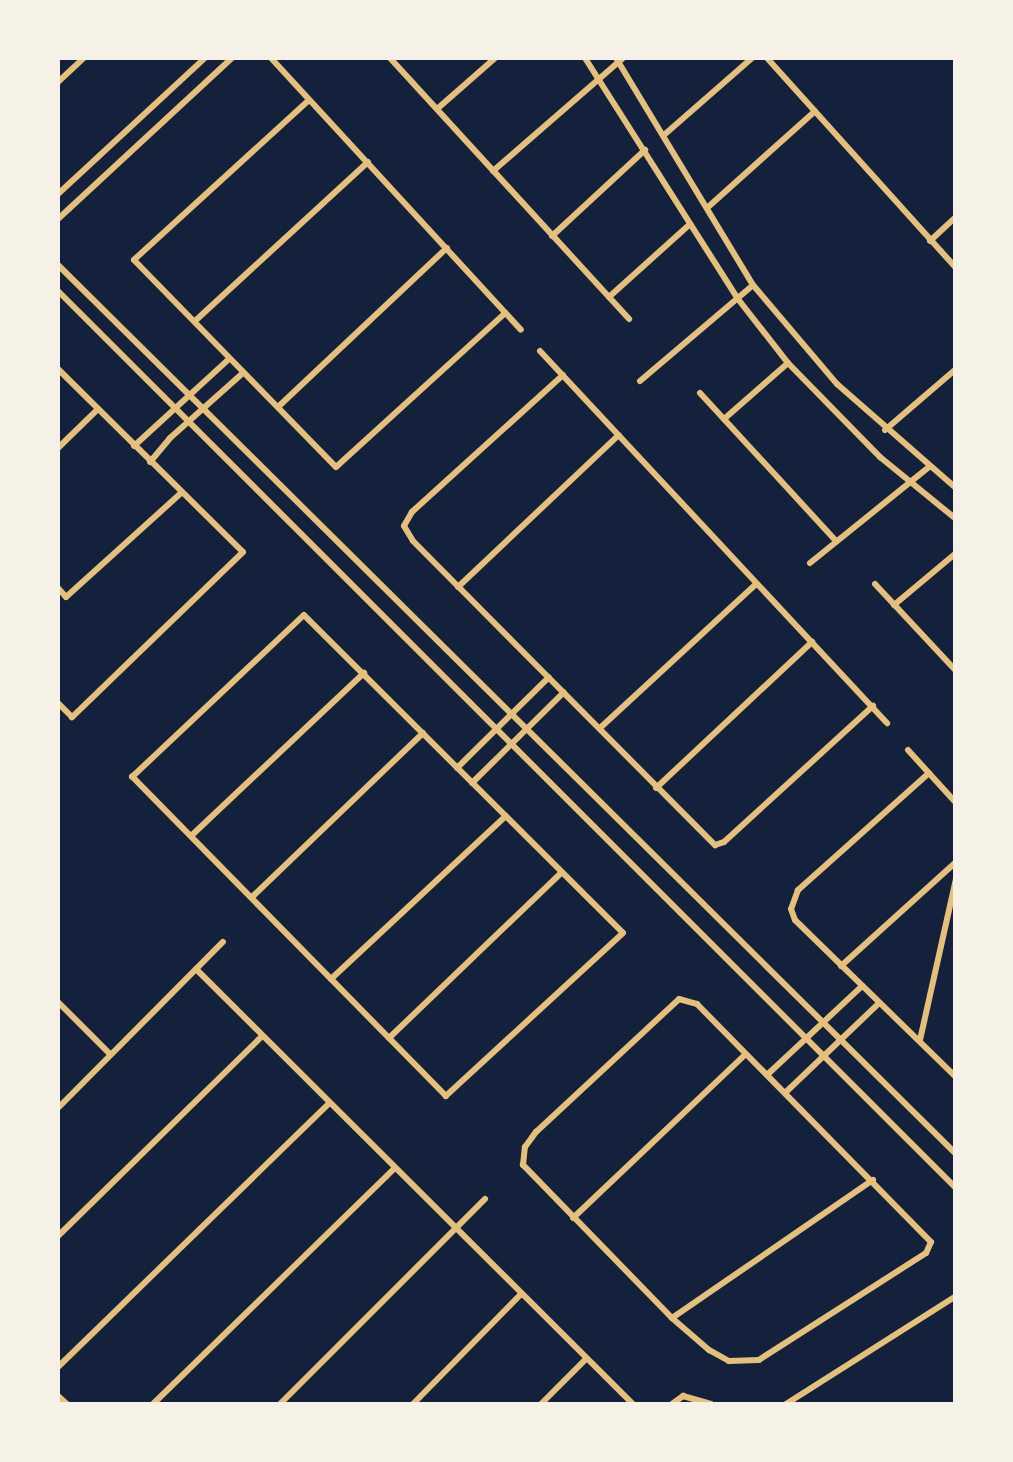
<!DOCTYPE html>
<style>
body{margin:0}
#map{position:relative;width:1013px;height:1462px;overflow:hidden;background:#14213d;font-family:Manrope,sans-serif}
div>[style]{position:absolute}
[style*='--x']{left:calc(var(--x)*1px);top:calc(var(--y)*1px);width:calc(var(--w)*1px);rotate:calc(var(--a)*1deg)}
.minor>*{height:6px;margin:-3px;padding:0 3px;transform-origin:3px;border-radius:3px;background:#e5c07b}
span{translate:-50% -50%;white-space:nowrap;text-align:center;line-height:1.15;-webkit-text-stroke:10px #f6f1e7;paint-order:stroke}
.frame{position:absolute;inset:0;border:60px solid #f6f1e7;pointer-events:none}
</style>
<div id="map">
<div class="minor">
<div style="--x:271;--y:58;--w:369;--a:47.4"></div>
<div style="--x:390;--y:58;--w:354;--a:47.5"></div>
<div style="--x:585;--y:58;--w:285;--a:57.6"></div>
<div style="--x:738;--y:299;--w:81;--a:52"></div>
<div style="--x:788;--y:363;--w:132;--a:45.6"></div>
<div style="--x:880;--y:457;--w:98;--a:39.2"></div>
<div style="--x:616;--y:58;--w:265;--a:58.9"></div>
<div style="--x:753;--y:285;--w:130;--a:49.7"></div>
<div style="--x:837;--y:384;--w:158;--a:41.2"></div>
<div style="--x:767;--y:58;--w:283;--a:48"></div>
<div style="--x:58;--y:82;--w:35;--a:-43"></div>
<div style="--x:309;--y:100;--w:237;--a:137.6"></div>
<div style="--x:134;--y:260;--w:289;--a:45.7"></div>
<div style="--x:336;--y:467;--w:229;--a:-42.3"></div>
<div style="--x:437;--y:109;--w:77;--a:-41.3"></div>
<div style="--x:664;--y:135;--w:117;--a:-41.2"></div>
<div style="--x:493;--y:171;--w:172;--a:-41"></div>
<div style="--x:58;--y:194;--w:200;--a:-42.8"></div>
<div style="--x:707;--y:208;--w:145;--a:-41.9"></div>
<div style="--x:58;--y:219;--w:237;--a:-42.8"></div>
<div style="--x:552;--y:236;--w:127;--a:-42.8"></div>
<div style="--x:930;--y:241;--w:35;--a:-43"></div>
<div style="--x:58;--y:265;--w:1264;--a:44.71"></div>
<div style="--x:58;--y:291;--w:1269;--a:44.97"></div>
<div style="--x:609;--y:297;--w:108;--a:-42"></div>
<div style="--x:195;--y:321;--w:235;--a:-42.6"></div>
<div style="--x:540;--y:351;--w:509;--a:46.99"></div>
<div style="--x:58;--y:369;--w:260;--a:44.7"></div>
<div style="--x:243;--y:552;--w:238;--a:136"></div>
<div style="--x:72;--y:717;--w:20;--a:-135"></div>
<div style="--x:563;--y:375;--w:204;--a:137.8"></div>
<div style="--x:412;--y:512;--w:16;--a:120"></div>
<div style="--x:404;--y:526;--w:17;--a:59"></div>
<div style="--x:413;--y:541;--w:429;--a:45.2"></div>
<div style="--x:715;--y:845;--w:9;--a:-18"></div>
<div style="--x:724;--y:842;--w:202;--a:-42.4"></div>
<div style="--x:640;--y:381;--w:148;--a:-40.3"></div>
<div style="--x:700;--y:393;--w:201;--a:47.4"></div>
<div style="--x:278;--y:407;--w:232;--a:-43.3"></div>
<div style="--x:724;--y:419;--w:85;--a:-41.2"></div>
<div style="--x:885;--y:430;--w:94;--a:-40.7"></div>
<div style="--x:134;--y:446;--w:129;--a:-42.5"></div>
<div style="--x:58;--y:448;--w:56;--a:-44.3"></div>
<div style="--x:150;--y:462;--w:31;--a:-50"></div>
<div style="--x:170;--y:438;--w:98;--a:-41.7"></div>
<div style="--x:810;--y:563;--w:153;--a:-38.9"></div>
<div style="--x:875;--y:584;--w:119;--a:47"></div>
<div style="--x:458;--y:587;--w:221;--a:-43.4"></div>
<div style="--x:58;--y:588;--w:12;--a:48"></div>
<div style="--x:66;--y:597;--w:155;--a:-42.1"></div>
<div style="--x:894;--y:605;--w:81;--a:-40"></div>
<div style="--x:304;--y:615;--w:450;--a:44.9"></div>
<div style="--x:623;--y:933;--w:241;--a:137.4"></div>
<div style="--x:446;--y:1096;--w:448;--a:-134.5"></div>
<div style="--x:132;--y:777;--w:236;--a:-43.3"></div>
<div style="--x:600;--y:728;--w:212;--a:-42.7"></div>
<div style="--x:908;--y:750;--w:72;--a:47.8"></div>
<div style="--x:457;--y:768;--w:129;--a:-44.7"></div>
<div style="--x:929;--y:773;--w:176;--a:138.2"></div>
<div style="--x:798;--y:890;--w:20;--a:110"></div>
<div style="--x:791;--y:909;--w:12;--a:70"></div>
<div style="--x:795;--y:920;--w:225;--a:44.3"></div>
<div style="--x:472;--y:783;--w:129;--a:-44.7"></div>
<div style="--x:656;--y:788;--w:214;--a:-43.1"></div>
<div style="--x:191;--y:836;--w:238;--a:-43.3"></div>
<div style="--x:252;--y:897;--w:237;--a:-43.8"></div>
<div style="--x:841;--y:966;--w:155;--a:-42.1"></div>
<div style="--x:196;--y:969;--w:617;--a:44.87"></div>
<div style="--x:331;--y:979;--w:239;--a:-43"></div>
<div style="--x:679;--y:999;--w:19;--a:16"></div>
<div style="--x:697;--y:1004;--w:334;--a:45.5"></div>
<div style="--x:931;--y:1242;--w:12;--a:114"></div>
<div style="--x:926;--y:1253;--w:198;--a:147.4"></div>
<div style="--x:759;--y:1360;--w:30;--a:178"></div>
<div style="--x:729;--y:1361;--w:23;--a:-151"></div>
<div style="--x:709;--y:1350;--w:49;--a:-139.1"></div>
<div style="--x:672;--y:1318;--w:214;--a:-134.2"></div>
<div style="--x:523;--y:1165;--w:18;--a:-84"></div>
<div style="--x:525;--y:1147;--w:19;--a:-54"></div>
<div style="--x:536;--y:1132;--w:195;--a:-42.9"></div>
<div style="--x:58;--y:1002;--w:74;--a:45"></div>
<div style="--x:389;--y:1038;--w:238;--a:-43.8"></div>
<div style="--x:920;--y:1040;--w:165;--a:-77.4"></div>
<div style="--x:768;--y:1074;--w:129;--a:-43.1"></div>
<div style="--x:786;--y:1092;--w:129;--a:-43.7"></div>
<div style="--x:58;--y:1108;--w:234;--a:-45.2"></div>
<div style="--x:573;--y:1218;--w:238;--a:-43.5"></div>
<div style="--x:58;--y:1236;--w:286;--a:-44.4"></div>
<div style="--x:672;--y:1318;--w:244;--a:-34.5"></div>
<div style="--x:58;--y:1367;--w:377;--a:-44.2"></div>
<div style="--x:58;--y:1396;--w:12;--a:42"></div>
<div style="--x:153;--y:1404;--w:337;--a:-44.3"></div>
<div style="--x:280;--y:1404;--w:290;--a:-45"></div>
<div style="--x:413;--y:1404;--w:153;--a:-45.5"></div>
<div style="--x:541;--y:1404;--w:64;--a:-45"></div>
<div style="--x:672;--y:1404;--w:14;--a:-36"></div>
<div style="--x:683;--y:1396;--w:29;--a:16"></div>
<div style="--x:786;--y:1404;--w:201;--a:-32.4"></div>
</div>
<div class="frame"></div>
</div>
